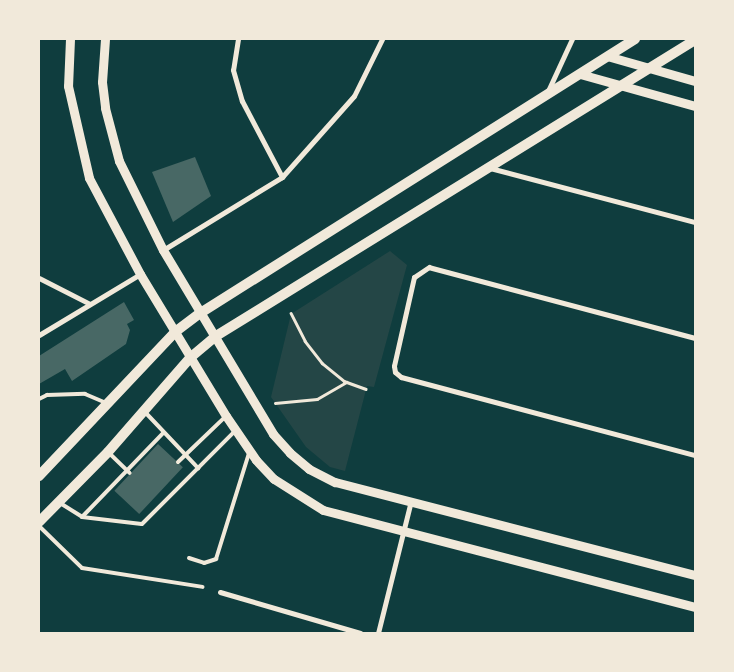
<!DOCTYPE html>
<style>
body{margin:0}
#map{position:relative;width:734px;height:672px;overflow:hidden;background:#0f3d3e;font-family:Poppins,sans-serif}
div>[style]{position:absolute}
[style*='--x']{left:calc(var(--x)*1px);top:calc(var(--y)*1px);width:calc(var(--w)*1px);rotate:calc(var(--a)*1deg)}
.green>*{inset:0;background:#244646}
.building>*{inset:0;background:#486865;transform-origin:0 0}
.path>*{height:2.5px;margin:-1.25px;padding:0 1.25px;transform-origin:1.25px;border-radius:1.25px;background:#f1e9da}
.service>*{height:4px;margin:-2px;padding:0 2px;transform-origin:2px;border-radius:2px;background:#f1e9da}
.minor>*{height:5px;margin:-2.5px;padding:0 2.5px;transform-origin:2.5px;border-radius:2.5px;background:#f1e9da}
.tertiary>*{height:9px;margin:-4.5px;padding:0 4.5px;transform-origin:4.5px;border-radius:4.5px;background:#f1e9da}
.secondary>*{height:10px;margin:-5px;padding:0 5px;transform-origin:5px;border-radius:5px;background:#f1e9da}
span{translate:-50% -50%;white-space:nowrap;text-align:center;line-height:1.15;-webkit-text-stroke:4px #f1e9da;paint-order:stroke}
.frame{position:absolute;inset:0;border:40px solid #f1e9da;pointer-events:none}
</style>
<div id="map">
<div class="green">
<div style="clip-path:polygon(390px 251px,407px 265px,374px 387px,367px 386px,345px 471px,330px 467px,306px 447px,271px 397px,291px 314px)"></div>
</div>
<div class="building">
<div style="clip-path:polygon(195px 157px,211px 196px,173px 222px,152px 172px)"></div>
<div style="clip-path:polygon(124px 302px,134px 320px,127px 324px,130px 330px,126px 344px,72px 381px,65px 369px,39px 384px,39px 356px)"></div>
<div style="left:158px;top:444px;width:34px;height:64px;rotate:43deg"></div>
</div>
<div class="path">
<div style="--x:291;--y:313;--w:31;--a:63"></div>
<div style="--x:305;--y:341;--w:28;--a:52"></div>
<div style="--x:322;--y:363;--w:28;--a:39"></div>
<div style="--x:344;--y:381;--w:23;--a:20"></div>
<div style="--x:275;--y:403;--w:42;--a:-5.4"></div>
<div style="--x:317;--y:399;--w:34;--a:-30"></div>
</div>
<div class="service">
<div style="--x:39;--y:399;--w:9;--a:-27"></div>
<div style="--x:47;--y:395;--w:38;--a:-2"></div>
<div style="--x:85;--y:394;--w:23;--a:23"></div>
<div style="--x:144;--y:411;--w:79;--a:46.5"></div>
<div style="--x:108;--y:452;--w:30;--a:44"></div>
<div style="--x:178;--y:462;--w:66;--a:-43.8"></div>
<div style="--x:60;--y:503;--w:26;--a:32"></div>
<div style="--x:82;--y:517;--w:60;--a:6.7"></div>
<div style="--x:142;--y:524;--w:132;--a:-45"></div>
<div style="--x:82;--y:517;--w:117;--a:-46"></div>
<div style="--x:39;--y:526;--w:60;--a:44.3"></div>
<div style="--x:82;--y:568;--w:122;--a:8.9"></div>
<div style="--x:189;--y:558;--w:16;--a:18"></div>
<div style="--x:204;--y:563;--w:13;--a:-18"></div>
<div style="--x:216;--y:559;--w:111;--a:-72.7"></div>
</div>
<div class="minor">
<div style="--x:238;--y:39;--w:31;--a:99"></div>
<div style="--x:233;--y:70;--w:32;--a:74"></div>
<div style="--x:242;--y:101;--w:86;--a:62.2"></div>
<div style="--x:547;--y:93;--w:60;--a:-65.2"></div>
<div style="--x:490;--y:168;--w:212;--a:14.8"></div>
<div style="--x:163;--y:250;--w:140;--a:-31.5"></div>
<div style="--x:282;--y:177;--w:108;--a:-48.4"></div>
<div style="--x:354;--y:96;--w:64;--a:-63.8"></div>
<div style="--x:39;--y:278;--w:57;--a:27"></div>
<div style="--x:39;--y:335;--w:118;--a:-31.1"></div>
<div style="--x:695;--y:338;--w:275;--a:-165.1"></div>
<div style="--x:429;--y:267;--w:18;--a:146"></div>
<div style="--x:414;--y:277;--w:91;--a:102.7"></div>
<div style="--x:394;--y:366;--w:6;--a:81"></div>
<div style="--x:395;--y:372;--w:8;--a:40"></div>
<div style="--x:401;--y:377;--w:304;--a:14.9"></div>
<div style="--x:220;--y:592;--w:146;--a:16.3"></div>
<div style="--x:378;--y:633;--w:136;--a:-76"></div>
</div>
<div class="tertiary">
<div style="--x:70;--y:39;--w:47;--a:92.4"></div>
<div style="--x:68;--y:86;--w:94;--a:77.1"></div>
<div style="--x:89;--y:178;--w:109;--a:62"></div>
<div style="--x:140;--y:274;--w:166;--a:58.8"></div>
<div style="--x:226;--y:416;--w:53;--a:55.7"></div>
<div style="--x:256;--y:460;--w:26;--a:47"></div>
<div style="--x:274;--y:479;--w:58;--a:32.3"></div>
<div style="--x:323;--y:510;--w:384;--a:14.6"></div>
<div style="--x:105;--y:39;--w:43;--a:94"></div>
<div style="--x:102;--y:82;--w:26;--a:83"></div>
<div style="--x:105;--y:108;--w:55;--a:75.2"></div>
<div style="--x:119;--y:161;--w:99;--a:63.7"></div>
<div style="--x:163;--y:250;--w:214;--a:59.1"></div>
<div style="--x:273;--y:434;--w:25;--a:48"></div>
<div style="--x:290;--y:453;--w:25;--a:40"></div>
<div style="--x:309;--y:469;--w:29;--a:27"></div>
<div style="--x:335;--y:482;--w:372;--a:14.5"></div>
<div style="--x:607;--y:56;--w:91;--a:15.9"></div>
<div style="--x:580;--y:74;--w:119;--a:15.5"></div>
</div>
<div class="secondary">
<div style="--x:39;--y:476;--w:198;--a:-46.6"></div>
<div style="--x:175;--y:332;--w:34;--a:-37"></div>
<div style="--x:202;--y:312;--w:512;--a:-32.23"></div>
<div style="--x:39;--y:522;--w:98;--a:-45.4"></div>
<div style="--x:108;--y:452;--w:126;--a:-48.9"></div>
<div style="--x:191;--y:357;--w:33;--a:-40"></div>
<div style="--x:216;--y:336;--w:563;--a:-31.71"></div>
</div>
<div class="frame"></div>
</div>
